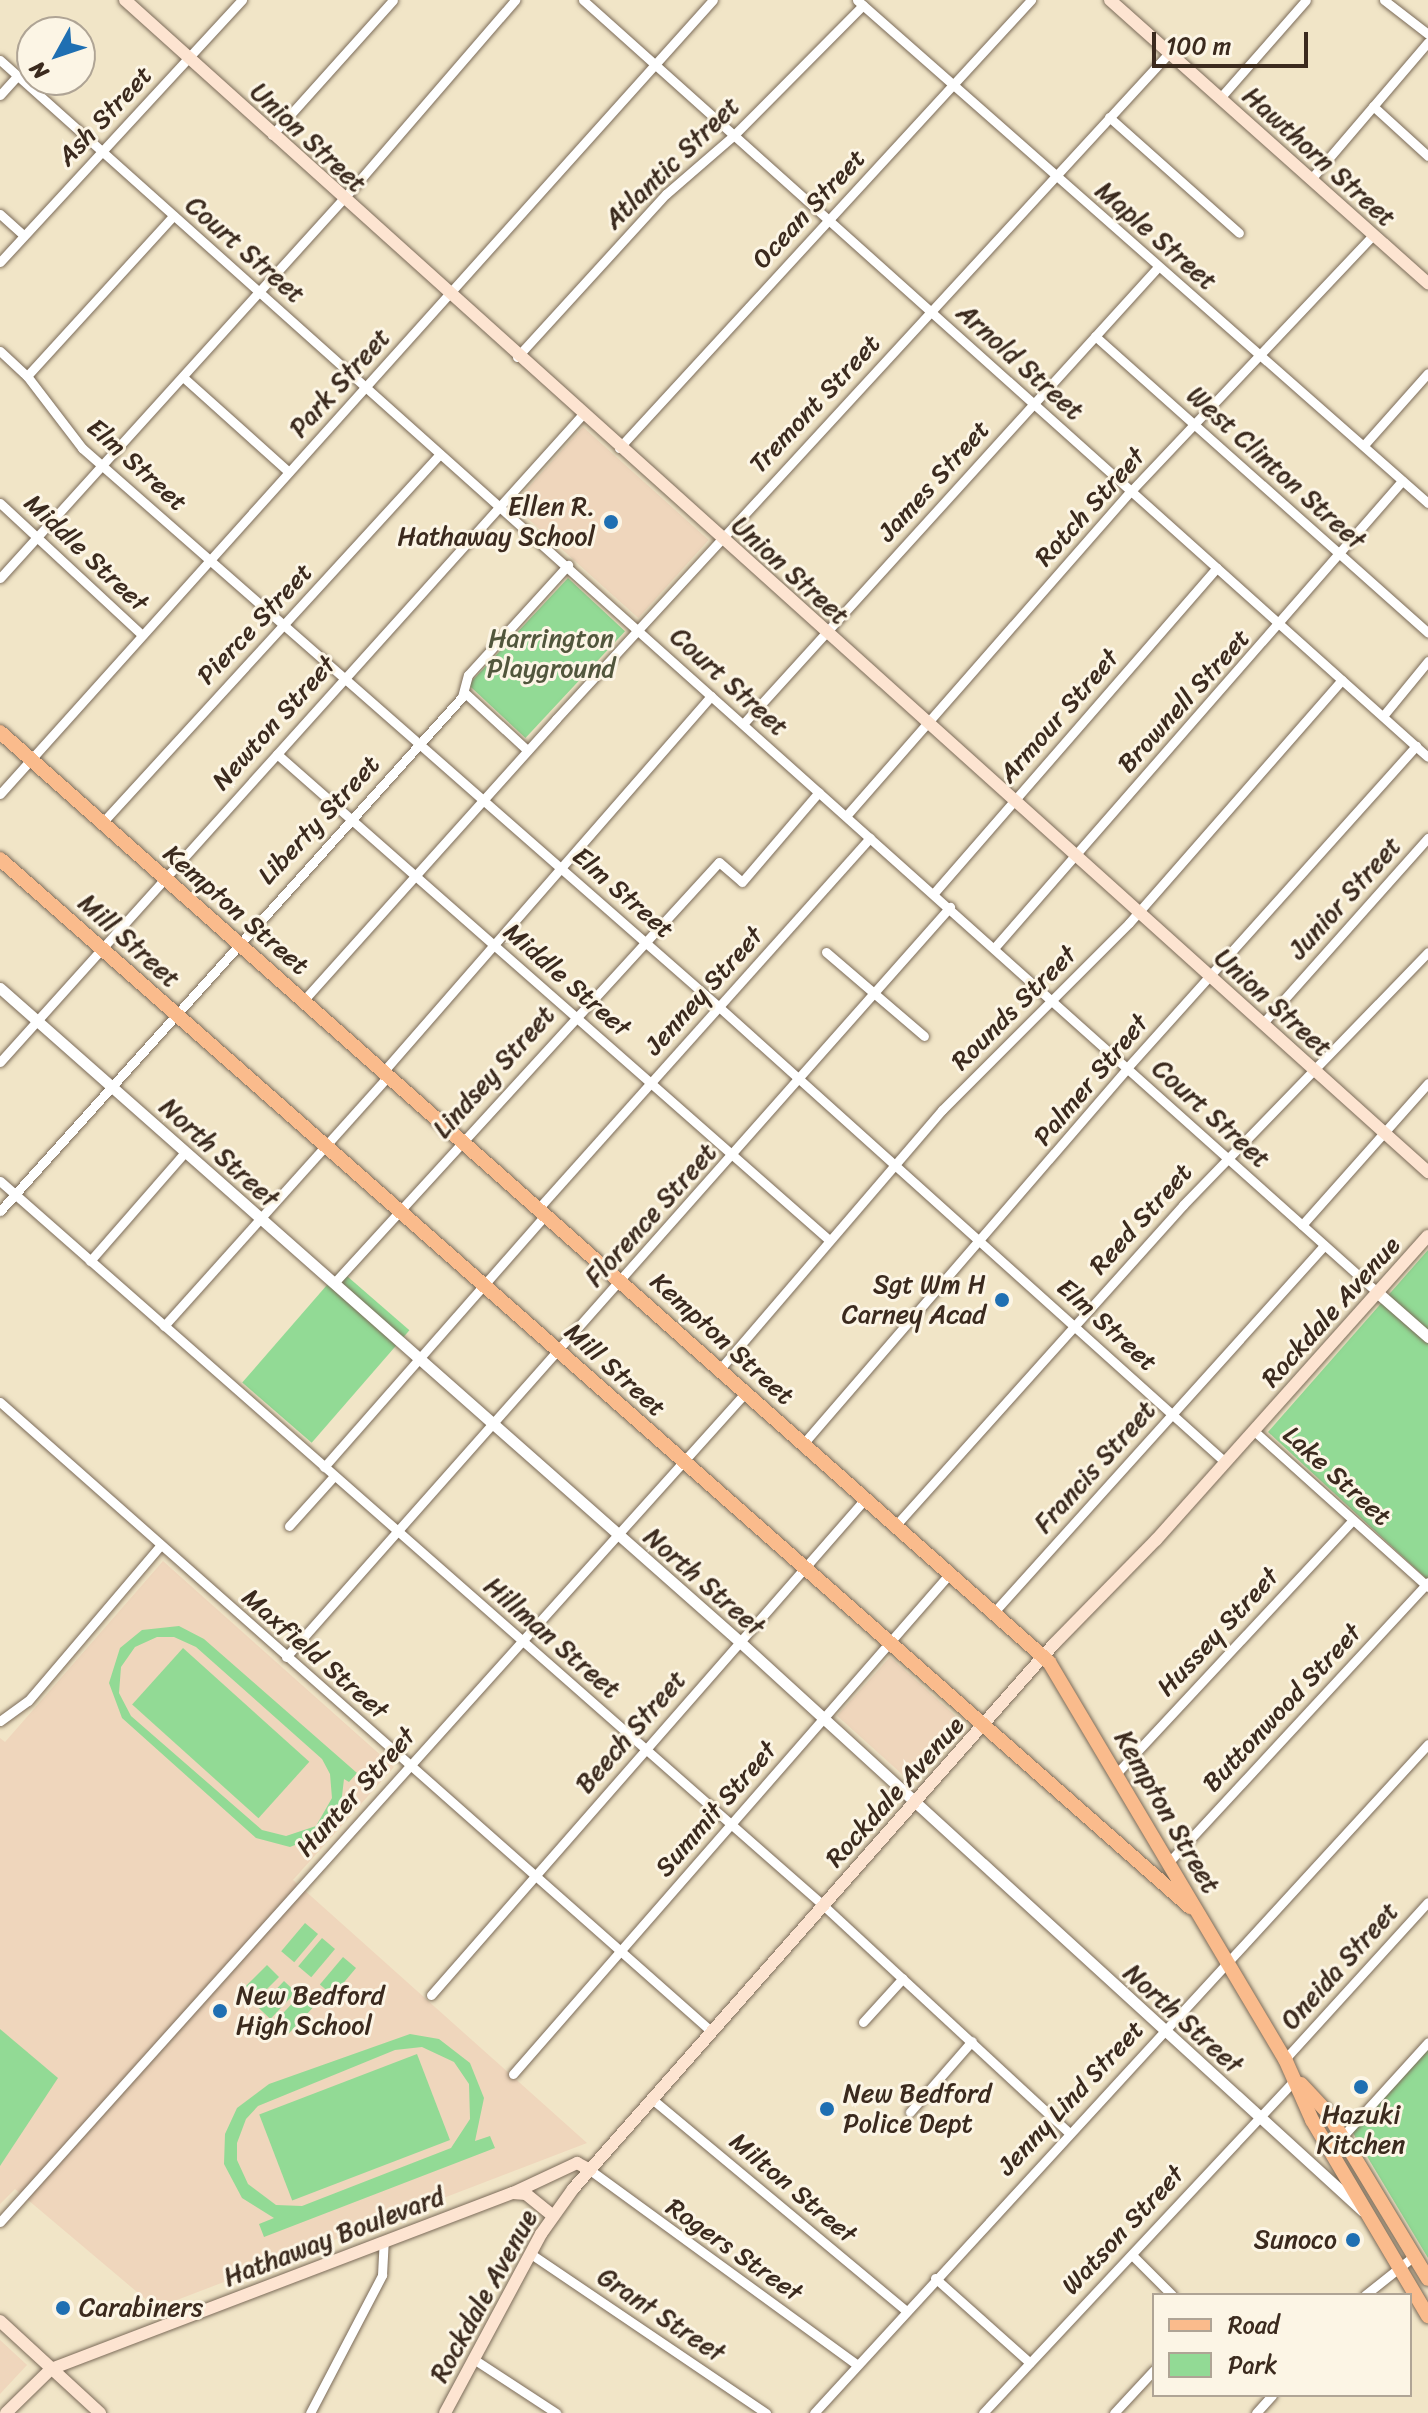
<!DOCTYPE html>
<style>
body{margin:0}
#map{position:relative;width:1428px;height:2413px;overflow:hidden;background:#f1e5c7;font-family:Sriracha,sans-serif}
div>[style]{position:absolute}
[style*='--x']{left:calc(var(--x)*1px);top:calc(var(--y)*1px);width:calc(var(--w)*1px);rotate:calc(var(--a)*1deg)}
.built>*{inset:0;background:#efd6bc;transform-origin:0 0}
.green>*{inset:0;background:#92da95;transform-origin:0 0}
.roads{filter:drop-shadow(0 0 2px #7b6b59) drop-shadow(0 0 2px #7b6b59)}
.minor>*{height:9px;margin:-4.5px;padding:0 4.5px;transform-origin:4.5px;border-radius:4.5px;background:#fff}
.tertiary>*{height:11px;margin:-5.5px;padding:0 5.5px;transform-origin:5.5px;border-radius:5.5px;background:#fff}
.secondary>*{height:12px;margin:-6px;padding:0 6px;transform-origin:6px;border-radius:6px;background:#fde4d1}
.primary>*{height:14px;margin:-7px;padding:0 7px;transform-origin:7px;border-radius:7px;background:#fabb8c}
.dots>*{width:22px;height:22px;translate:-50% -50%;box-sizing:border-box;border:4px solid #fcf5e5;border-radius:50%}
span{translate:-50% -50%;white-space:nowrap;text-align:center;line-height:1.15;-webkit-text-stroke:6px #fcf5e5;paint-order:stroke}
.street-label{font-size:26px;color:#3b2a1e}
.poi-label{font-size:26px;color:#3b2a1e}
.right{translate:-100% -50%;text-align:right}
.left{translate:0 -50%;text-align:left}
.park-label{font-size:26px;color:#51563c}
.legend{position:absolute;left:1152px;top:2293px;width:260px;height:104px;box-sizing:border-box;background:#fcf5e5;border:2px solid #afa495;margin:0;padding:10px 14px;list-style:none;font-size:24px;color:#3b2a1e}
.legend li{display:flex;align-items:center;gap:16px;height:40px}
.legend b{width:40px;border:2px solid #afa495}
.north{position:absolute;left:16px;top:16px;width:80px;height:80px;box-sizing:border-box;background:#fcf5e5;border:2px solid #afa495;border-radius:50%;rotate:230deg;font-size:22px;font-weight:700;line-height:32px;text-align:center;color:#3b2a1e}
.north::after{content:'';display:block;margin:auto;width:28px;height:36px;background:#1f6fb2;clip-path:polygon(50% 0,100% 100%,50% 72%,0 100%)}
.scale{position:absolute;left:1152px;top:32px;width:156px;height:36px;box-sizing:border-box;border:4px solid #3b2a1e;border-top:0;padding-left:10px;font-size:24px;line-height:28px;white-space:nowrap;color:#3b2a1e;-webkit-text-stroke:6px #fcf5e5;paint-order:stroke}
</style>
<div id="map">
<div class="built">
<div style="left:583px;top:427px;width:169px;height:105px;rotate:42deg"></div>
<div style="clip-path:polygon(163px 1561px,394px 1767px,293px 1880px,587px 2143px,156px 2308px,15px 2189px,0 2204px,0 1738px,5px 1742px)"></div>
<div style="left:890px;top:1657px;width:98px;height:79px;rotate:42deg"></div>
<div style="clip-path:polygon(0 2340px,27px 2365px,0 2394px)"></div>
</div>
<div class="green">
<div style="left:568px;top:578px;width:78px;height:146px;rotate:43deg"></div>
<div style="clip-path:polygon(1428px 1250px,1428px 1580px,1268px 1432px)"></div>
<div style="left:340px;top:1270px;width:92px;height:149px;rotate:41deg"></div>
<div style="clip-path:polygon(evenodd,179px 1626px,204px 1639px,357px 1773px,349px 1782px,344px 1779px,340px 1813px,323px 1834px,290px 1847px,256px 1838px,122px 1718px,109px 1683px,120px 1648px,142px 1630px,179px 1626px,157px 1637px,174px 1637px,196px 1647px,322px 1759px,330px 1774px,332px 1798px,316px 1826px,286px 1836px,262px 1830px,131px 1716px,119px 1693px,121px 1667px,135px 1647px,157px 1637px)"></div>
<div style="left:183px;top:1648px;width:170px;height:76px;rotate:42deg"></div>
<div style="left:305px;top:1923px;width:17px;height:37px;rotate:40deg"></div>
<div style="left:322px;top:1938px;width:17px;height:37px;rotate:40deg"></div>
<div style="left:343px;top:1957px;width:17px;height:36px;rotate:40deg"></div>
<div style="left:267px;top:1965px;width:17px;height:38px;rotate:45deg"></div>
<div style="left:284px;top:1981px;width:16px;height:37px;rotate:43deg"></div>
<div style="left:300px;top:1995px;width:18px;height:37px;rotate:43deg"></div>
<div style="clip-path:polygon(0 2029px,58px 2078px,0 2166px)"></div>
<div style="clip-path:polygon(evenodd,410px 2034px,439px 2039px,470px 2063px,484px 2098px,475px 2141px,490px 2136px,495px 2148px,264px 2237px,259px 2224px,274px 2218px,242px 2198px,224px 2164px,225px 2134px,237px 2108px,269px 2084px,410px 2034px,422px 2047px,454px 2062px,469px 2084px,470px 2119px,451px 2148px,302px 2206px,276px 2205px,248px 2184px,237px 2160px,237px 2143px,246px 2119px,258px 2106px,395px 2050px,422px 2047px)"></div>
<div style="clip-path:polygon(1428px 2042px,1428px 2258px,1350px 2128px)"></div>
<div style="left:417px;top:2054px;width:92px;height:169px;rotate:69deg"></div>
</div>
<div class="roads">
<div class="minor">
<div style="--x:583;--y:0;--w:1134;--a:41.86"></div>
<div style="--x:857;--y:0;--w:761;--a:41.38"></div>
<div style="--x:1384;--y:0;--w:56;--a:37.7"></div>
<div style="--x:0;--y:60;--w:1849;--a:41.82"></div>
<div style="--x:0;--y:95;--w:25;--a:-48"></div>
<div style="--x:1220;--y:98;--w:130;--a:-48.7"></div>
<div style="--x:1373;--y:106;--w:74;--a:42.3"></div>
<div style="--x:1109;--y:117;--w:174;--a:41.7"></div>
<div style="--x:272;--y:135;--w:181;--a:-48.1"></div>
<div style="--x:1311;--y:179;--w:180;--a:-49.5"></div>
<div style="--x:0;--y:214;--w:31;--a:42"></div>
<div style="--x:0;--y:262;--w:357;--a:-47.3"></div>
<div style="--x:1095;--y:336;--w:446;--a:41.7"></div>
<div style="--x:0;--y:351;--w:37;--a:43"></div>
<div style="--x:27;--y:376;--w:91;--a:52.6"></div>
<div style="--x:82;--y:448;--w:847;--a:41.27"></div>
<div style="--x:719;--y:1007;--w:680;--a:41.96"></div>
<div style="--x:517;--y:357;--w:221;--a:-47.6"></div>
<div style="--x:666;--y:194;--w:90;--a:-40.9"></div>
<div style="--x:734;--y:135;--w:183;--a:-45.2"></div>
<div style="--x:27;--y:376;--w:217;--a:-47.6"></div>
<div style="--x:183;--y:377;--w:142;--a:41.9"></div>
<div style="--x:1364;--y:445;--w:96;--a:-48.4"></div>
<div style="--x:619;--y:448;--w:609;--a:-47.4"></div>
<div style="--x:0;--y:503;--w:194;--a:42.9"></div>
<div style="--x:0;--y:578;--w:525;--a:-47.86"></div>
<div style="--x:352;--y:189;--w:250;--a:-49.2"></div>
<div style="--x:464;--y:692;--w:86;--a:42.6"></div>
<div style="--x:1383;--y:716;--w:71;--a:-50.7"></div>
<div style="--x:743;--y:724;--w:617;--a:-47.76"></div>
<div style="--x:277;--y:754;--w:735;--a:41.36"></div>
<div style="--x:0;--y:794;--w:1067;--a:-48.08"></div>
<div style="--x:846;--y:816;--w:432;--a:-48.8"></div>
<div style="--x:1131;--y:491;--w:352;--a:-46.6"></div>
<div style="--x:102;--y:823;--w:500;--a:-47.51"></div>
<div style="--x:934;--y:893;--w:431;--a:-49"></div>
<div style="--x:995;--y:947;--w:619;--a:-48.87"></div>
<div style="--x:826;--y:952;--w:129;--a:40.6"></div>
<div style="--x:303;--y:1001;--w:379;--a:-48.1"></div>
<div style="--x:556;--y:719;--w:905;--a:-47.37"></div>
<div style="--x:1263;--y:1023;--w:248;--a:-48.3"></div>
<div style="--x:0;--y:1062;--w:870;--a:-48.03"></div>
<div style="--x:383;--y:1072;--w:499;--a:-48.9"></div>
<div style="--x:0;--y:1181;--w:1096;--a:41.34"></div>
<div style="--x:823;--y:1905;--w:335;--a:42.8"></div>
<div style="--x:538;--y:1209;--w:498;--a:-48.2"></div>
<div style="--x:0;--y:1211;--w:691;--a:-48.05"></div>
<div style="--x:462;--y:697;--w:23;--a:-75"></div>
<div style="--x:468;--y:675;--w:149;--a:-47.7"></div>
<div style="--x:1302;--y:1225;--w:190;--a:-48.4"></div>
<div style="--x:90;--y:1261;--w:145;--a:-48.9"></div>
<div style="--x:334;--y:1283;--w:570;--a:-47.56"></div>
<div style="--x:719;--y:862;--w:30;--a:41"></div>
<div style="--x:742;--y:882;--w:118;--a:-49.5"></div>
<div style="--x:164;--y:1326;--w:336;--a:-48.1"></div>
<div style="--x:720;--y:1369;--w:341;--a:-49.4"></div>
<div style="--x:942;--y:1110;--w:264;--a:-45"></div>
<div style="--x:1129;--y:923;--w:323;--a:-48.8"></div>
<div style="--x:0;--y:1402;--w:949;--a:41.5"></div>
<div style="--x:1253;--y:1430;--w:235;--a:41.9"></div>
<div style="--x:803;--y:1444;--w:496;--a:-49.2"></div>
<div style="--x:1127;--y:1068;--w:433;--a:-48.1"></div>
<div style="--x:324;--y:1467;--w:335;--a:-48.7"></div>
<div style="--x:896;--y:1525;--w:430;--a:-48.1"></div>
<div style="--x:1183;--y:1205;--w:352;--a:-45.9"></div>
<div style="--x:289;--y:1526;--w:67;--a:-48"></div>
<div style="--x:995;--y:1611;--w:492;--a:-48"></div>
<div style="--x:286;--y:1657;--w:1002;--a:-48.48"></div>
<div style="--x:0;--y:1721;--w:34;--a:-36"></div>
<div style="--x:28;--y:1701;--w:202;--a:-49.6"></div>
<div style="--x:1116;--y:1774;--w:347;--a:-47"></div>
<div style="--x:1168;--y:1863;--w:383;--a:-47.2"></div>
<div style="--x:431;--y:1995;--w:659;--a:-48.81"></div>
<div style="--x:863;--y:2022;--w:59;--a:-47.7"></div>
<div style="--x:1285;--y:2059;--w:212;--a:-47.7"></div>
<div style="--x:513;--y:2074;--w:666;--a:-48.89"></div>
<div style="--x:652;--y:2099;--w:329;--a:39.8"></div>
<div style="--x:910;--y:2112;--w:94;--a:-48.9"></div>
<div style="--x:1342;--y:2137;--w:128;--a:-47.8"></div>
<div style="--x:590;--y:2170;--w:328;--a:36.1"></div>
<div style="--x:0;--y:2222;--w:1116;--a:-48.05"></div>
<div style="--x:531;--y:2254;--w:284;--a:34.1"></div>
<div style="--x:1132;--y:2255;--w:57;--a:45"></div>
<div style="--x:935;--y:2278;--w:127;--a:41.8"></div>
<div style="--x:1365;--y:2295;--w:63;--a:-38.5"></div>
<div style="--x:475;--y:2360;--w:97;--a:33.2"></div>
<div style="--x:310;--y:2413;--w:156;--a:-62.4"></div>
<div style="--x:382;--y:2275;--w:33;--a:-87"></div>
<div style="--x:814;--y:2413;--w:908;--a:-47.45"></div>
<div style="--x:983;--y:2413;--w:458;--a:-46.9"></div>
<div style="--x:1114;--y:2413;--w:59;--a:-47.1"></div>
<div style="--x:1256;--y:2413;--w:24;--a:-48"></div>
</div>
<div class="tertiary">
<div style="--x:0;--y:988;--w:986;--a:41.46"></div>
<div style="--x:739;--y:1641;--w:845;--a:42.41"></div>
<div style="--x:1378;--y:1293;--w:67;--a:41.3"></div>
</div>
<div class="secondary">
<div style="--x:125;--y:0;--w:1753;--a:41.97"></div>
<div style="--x:1110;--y:0;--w:426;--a:41.7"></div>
<div style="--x:513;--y:2193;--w:13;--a:4"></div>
<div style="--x:526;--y:2194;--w:33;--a:39"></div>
<div style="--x:0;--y:2321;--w:136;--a:42.6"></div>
<div style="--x:6;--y:2413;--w:63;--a:-44.4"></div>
<div style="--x:51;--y:2369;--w:494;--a:-20.9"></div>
<div style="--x:513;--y:2193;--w:71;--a:-25.1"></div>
<div style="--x:577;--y:2163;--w:15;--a:28"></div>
<div style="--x:445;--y:2413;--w:203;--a:-61.8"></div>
<div style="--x:541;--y:2234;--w:55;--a:-54.6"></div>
<div style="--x:573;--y:2189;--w:727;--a:-48.57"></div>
<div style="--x:1054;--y:1644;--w:146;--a:-45.6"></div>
<div style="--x:1156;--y:1540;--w:408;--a:-48.2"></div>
</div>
<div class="primary">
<div style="--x:0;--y:732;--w:1402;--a:41.56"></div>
<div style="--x:1049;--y:1662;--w:462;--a:59.3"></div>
<div style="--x:1285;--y:2059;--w:67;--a:66.1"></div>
<div style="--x:1312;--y:2120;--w:228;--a:59.4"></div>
<div style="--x:0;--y:859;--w:1586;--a:41.37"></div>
<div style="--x:1301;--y:2084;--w:38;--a:47"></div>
<div style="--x:1327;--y:2112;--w:195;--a:58.8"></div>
</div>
</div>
<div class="dots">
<div style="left:611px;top:522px;background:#1f6fb2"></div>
<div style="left:1002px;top:1300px;background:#1f6fb2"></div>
<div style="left:220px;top:2011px;background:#1f6fb2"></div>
<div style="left:1361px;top:2087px;background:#1f6fb2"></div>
<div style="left:827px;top:2109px;background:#1f6fb2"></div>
<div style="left:1353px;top:2240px;background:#1f6fb2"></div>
<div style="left:63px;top:2308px;background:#1f6fb2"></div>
</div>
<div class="street-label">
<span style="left:105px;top:116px;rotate:-47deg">Ash Street</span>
<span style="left:308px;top:138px;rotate:43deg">Union Street</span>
<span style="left:1319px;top:157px;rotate:42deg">Hawthorn Street</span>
<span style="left:672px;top:163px;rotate:-44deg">Atlantic Street</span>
<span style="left:809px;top:209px;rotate:-47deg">Ocean Street</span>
<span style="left:1156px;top:236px;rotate:41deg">Maple Street</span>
<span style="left:245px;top:250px;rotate:41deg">Court Street</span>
<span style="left:1020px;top:362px;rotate:42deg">Arnold Street</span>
<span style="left:340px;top:383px;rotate:-48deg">Park Street</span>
<span style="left:815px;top:404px;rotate:-47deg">Tremont Street</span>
<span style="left:137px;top:465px;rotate:42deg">Elm Street</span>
<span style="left:1276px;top:468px;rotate:42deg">West Clinton Street</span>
<span style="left:934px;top:481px;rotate:-48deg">James Street</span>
<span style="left:1090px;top:507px;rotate:-48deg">Rotch Street</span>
<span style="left:86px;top:553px;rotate:43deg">Middle Street</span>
<span style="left:790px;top:571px;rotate:42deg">Union Street</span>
<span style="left:255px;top:624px;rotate:-47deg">Pierce Street</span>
<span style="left:729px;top:682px;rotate:42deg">Court Street</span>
<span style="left:1184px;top:701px;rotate:-48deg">Brownell Street</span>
<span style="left:1059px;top:716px;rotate:-49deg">Armour Street</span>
<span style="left:274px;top:723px;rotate:-48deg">Newton Street</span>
<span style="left:319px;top:820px;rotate:-47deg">Liberty Street</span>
<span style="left:623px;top:893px;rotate:41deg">Elm Street</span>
<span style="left:1345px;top:898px;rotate:-48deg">Junior Street</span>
<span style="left:236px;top:910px;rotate:41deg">Kempton Street</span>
<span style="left:129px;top:941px;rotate:42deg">Mill Street</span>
<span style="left:567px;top:980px;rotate:41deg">Middle Street</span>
<span style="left:704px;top:991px;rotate:-48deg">Jenney Street</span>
<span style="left:1273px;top:1003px;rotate:42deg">Union Street</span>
<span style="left:1014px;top:1008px;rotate:-45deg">Rounds Street</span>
<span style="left:494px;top:1072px;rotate:-48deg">Lindsey Street</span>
<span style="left:1091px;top:1080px;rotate:-50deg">Palmer Street</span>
<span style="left:1211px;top:1114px;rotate:42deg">Court Street</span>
<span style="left:219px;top:1153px;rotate:42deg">North Street</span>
<span style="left:651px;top:1215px;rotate:-48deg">Florence Street</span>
<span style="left:1141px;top:1219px;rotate:-48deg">Reed Street</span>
<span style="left:1331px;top:1312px;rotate:-48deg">Rockdale Avenue</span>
<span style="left:1107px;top:1325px;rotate:42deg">Elm Street</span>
<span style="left:722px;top:1339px;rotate:42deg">Kempton Street</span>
<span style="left:615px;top:1370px;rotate:42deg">Mill Street</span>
<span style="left:1095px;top:1467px;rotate:-48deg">Francis Street</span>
<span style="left:1337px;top:1476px;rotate:42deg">Lake Street</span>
<span style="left:704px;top:1582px;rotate:41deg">North Street</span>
<span style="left:1218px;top:1632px;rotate:-47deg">Hussey Street</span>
<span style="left:552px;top:1638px;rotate:41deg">Hillman Street</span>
<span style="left:315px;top:1654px;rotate:41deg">Maxfield Street</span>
<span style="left:1282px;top:1708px;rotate:-47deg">Buttonwood Street</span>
<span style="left:631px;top:1732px;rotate:-49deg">Beech Street</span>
<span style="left:356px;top:1792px;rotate:-48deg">Hunter Street</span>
<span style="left:895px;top:1792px;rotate:-48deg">Rockdale Avenue</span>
<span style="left:716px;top:1809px;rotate:-49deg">Summit Street</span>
<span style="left:1167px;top:1812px;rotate:60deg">Kempton Street</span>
<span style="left:1340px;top:1966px;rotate:-48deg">Oneida Street</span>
<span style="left:1183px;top:2019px;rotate:42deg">North Street</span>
<span style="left:1071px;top:2098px;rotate:-47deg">Jenny Lind Street</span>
<span style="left:793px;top:2188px;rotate:40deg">Milton Street</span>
<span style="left:1123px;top:2230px;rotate:-47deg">Watson Street</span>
<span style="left:334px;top:2237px;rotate:-21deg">Hathaway Boulevard</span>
<span style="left:734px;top:2250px;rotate:35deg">Rogers Street</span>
<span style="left:484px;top:2296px;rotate:-61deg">Rockdale Avenue</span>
<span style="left:661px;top:2315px;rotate:34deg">Grant Street</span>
</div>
<div class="poi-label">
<span class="right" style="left:595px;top:522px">Ellen R.<br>Hathaway School</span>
<span class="right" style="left:986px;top:1300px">Sgt Wm H<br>Carney Acad</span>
<span class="left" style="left:236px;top:2011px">New Bedford<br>High School</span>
<span class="left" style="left:843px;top:2109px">New Bedford<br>Police Dept</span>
<span style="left:1361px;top:2130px">Hazuki<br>Kitchen</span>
<span class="right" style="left:1337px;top:2240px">Sunoco</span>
<span class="left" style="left:79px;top:2308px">Carabiners</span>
</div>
<div class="park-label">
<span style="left:551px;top:654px">Harrington<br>Playground</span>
</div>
<ul class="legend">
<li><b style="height:10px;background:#fabb8c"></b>Road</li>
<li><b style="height:22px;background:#92da95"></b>Park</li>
</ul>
<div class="north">N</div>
<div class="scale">100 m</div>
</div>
